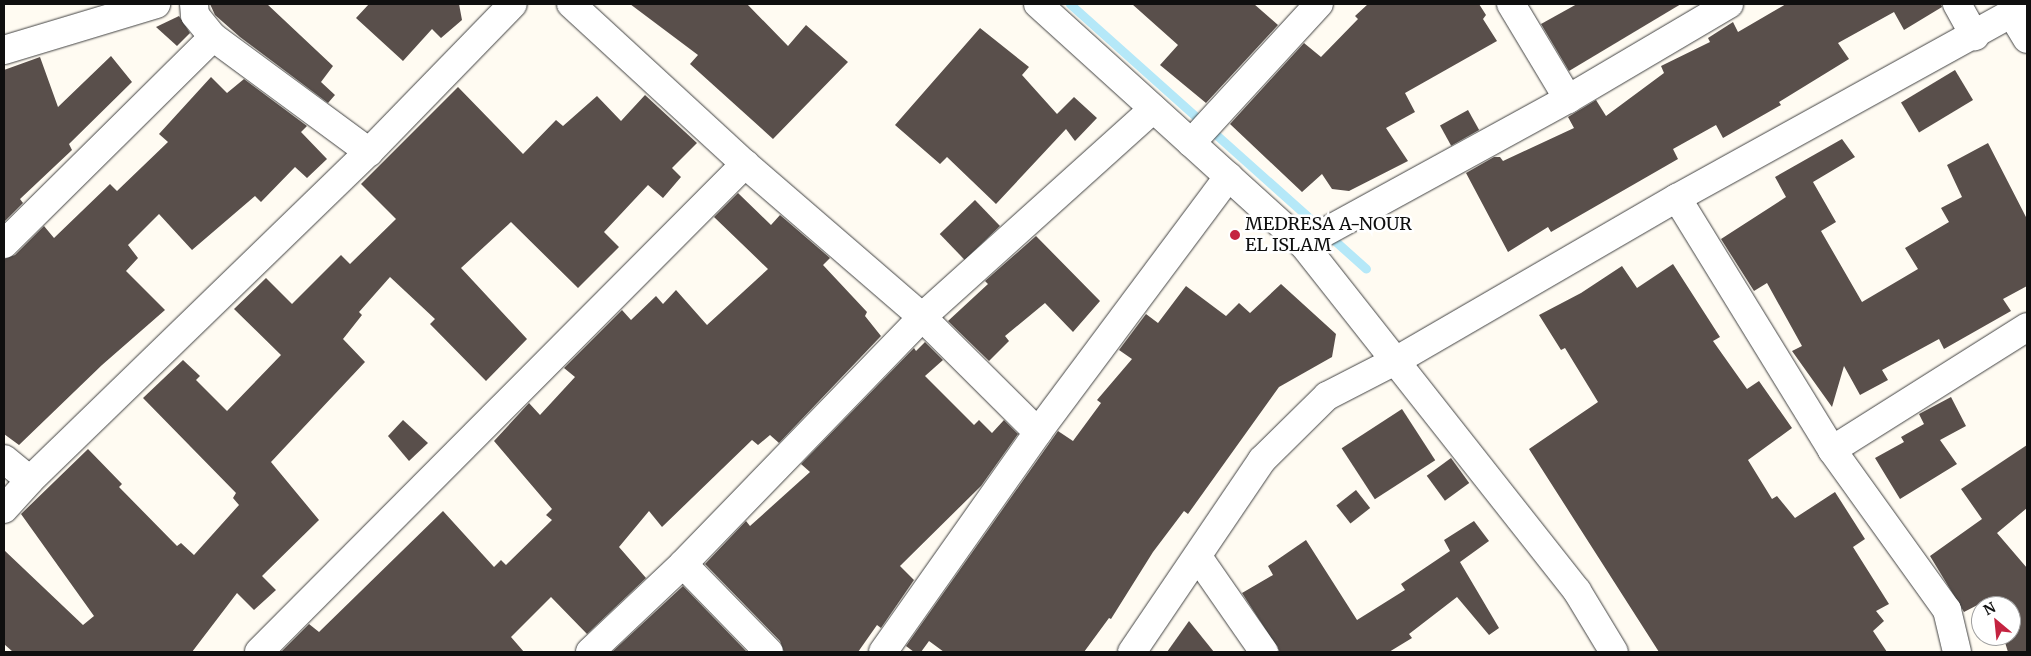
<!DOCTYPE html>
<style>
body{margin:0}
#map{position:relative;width:2031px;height:656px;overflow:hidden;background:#fffbf2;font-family:Merriweather,serif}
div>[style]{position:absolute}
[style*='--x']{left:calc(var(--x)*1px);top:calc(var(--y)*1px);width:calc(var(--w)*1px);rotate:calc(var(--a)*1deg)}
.stream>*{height:9px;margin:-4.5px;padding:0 4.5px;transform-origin:4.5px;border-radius:4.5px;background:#b5e8f8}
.building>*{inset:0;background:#594f4b;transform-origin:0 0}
.roads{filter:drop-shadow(0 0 1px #424242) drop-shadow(0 0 1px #424242)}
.minor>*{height:28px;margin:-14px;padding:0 14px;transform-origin:14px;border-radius:14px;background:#fff}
.dots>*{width:14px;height:14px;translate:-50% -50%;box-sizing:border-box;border:2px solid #fff;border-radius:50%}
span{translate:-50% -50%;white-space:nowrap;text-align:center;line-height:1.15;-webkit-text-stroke:5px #fff;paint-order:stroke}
.poi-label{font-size:18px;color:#0f0f0f}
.left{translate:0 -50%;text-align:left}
.frame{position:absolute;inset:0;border:5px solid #0f0f0f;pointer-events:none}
.north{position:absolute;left:1971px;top:596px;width:50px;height:50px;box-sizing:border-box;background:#fff;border:1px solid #9f9f9f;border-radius:50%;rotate:332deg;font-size:14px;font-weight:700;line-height:20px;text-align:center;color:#0f0f0f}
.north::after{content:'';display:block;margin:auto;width:18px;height:22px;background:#c42340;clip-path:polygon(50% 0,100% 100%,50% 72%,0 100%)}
</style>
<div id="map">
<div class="stream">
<div style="--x:1070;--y:4;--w:397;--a:41.8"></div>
</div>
<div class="building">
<div style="clip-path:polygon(210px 4px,267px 4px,333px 66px,321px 82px,335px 95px,328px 103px,240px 37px,215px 15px)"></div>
<div style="clip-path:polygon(369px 4px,459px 4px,462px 20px,441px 38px,432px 29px,403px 61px,356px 18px)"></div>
<div style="clip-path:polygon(630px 4px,747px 4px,788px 46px,806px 25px,848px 62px,773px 139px,690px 64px,698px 55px)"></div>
<div style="clip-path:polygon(1132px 4px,1254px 4px,1278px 25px,1206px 103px,1160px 65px,1178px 45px)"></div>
<div style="clip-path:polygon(1368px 4px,1479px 4px,1486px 15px,1483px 19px,1497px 41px,1405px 93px,1415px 112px,1386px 128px,1408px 161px,1349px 191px,1332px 189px,1322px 174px,1302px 192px,1230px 124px,1304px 43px,1321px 57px,1358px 19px,1355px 16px)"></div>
<div style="clip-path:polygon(1577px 4px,1681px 4px,1569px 71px,1541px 24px)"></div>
<div style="clip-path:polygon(1786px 4px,1941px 4px,1942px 7px,1904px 30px,1894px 12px,1838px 43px,1849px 59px,1779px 102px,1781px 105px,1723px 138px,1716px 125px,1673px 149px,1678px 159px,1551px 232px,1548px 227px,1508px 252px,1466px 173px,1494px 157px,1500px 157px,1503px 161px,1574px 128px,1568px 117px,1596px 100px,1606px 116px,1664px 73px,1661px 66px,1710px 42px,1708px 38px,1733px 22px,1738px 32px)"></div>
<div style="clip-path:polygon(179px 16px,190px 33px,177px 46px,156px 27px)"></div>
<div style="clip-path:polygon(980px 28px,1029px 67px,1022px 75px,1057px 114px,1074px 97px,1097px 118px,1075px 141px,1066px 129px,996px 204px,947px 157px,940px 164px,895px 125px)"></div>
<div style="clip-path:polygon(111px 56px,132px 82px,69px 144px,72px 150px,20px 199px,23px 203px,4px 222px,4px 70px,40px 57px,58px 107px)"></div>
<div style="left:1955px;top:70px;width:35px;height:63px;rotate:59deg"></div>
<div style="clip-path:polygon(211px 77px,227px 93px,244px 79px,307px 126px,301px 132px,327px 159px,307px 178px,295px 167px,261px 202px,255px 196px,192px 250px,159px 214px,128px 245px,138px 258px,126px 271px,165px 310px,102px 365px,19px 445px,4px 434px,4px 259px,15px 255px,44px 226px,54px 238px,110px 184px,117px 191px,168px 142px,159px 134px)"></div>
<div style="clip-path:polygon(458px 87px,523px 154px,556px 120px,563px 126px,597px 96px,621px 121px,645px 95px,697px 143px,672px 168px,681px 177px,663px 198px,648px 185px,604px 232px,619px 247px,578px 288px,511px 222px,461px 268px,527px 339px,486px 381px,430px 324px,435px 319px,390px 277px,359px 312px,362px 315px,343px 339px,365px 362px,271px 462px,319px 520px,262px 576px,276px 590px,254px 610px,237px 593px,192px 652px,13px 652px,4px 644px,4px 550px,83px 625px,94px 616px,21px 514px,88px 449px,122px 484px,119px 487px,177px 546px,181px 543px,194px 555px,239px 505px,233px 498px,236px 493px,143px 398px,183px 360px,200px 376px,196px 380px,227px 411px,281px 355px,234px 309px,266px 278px,292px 304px,341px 255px,350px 264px,396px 219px,361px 184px)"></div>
<div style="left:1468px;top:110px;width:23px;height:32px;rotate:61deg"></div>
<div style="clip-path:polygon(1842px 139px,1855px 157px,1813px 182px,1836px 222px,1821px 231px,1862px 302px,1918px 269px,1905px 248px,1949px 222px,1941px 208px,1962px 197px,1947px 165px,1988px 143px,2027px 219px,2027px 286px,2003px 299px,2011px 311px,1944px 349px,1939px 339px,1882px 370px,1888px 380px,1860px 395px,1844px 366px,1832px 407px,1792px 351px,1802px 346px,1767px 283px,1754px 291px,1721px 239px,1786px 197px,1775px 177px)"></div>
<div style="clip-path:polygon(738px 193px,771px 225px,780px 215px,830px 258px,823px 265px,867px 312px,865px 316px,881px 336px,779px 443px,770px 435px,758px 445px,752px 440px,662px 527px,649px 511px,619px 547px,646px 578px,587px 634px,551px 597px,511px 637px,524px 652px,281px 652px,309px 624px,319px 632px,443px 511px,494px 567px,501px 560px,506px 565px,552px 520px,546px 515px,552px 509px,494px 441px,529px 403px,540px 415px,575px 377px,564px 368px,622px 310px,631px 320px,656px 296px,663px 304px,676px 290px,707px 325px,768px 269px,714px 217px)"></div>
<div style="left:975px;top:200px;width:36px;height:49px;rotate:46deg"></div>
<div style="clip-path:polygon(1036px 236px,1100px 301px,1073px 332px,1045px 303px,1005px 336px,1009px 341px,989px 361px,948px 321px,988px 284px,985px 281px)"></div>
<div style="clip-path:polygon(1673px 264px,1720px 337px,1713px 341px,1747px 389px,1759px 381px,1792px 428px,1748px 460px,1772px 499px,1777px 496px,1795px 518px,1835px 492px,1865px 539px,1853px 547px,1889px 604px,1876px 611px,1884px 621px,1873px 631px,1887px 652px,1659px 652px,1529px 449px,1598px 402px,1565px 348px,1561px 350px,1539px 315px,1581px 293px,1622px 266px,1637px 288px)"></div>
<div style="clip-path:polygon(1281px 284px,1336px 334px,1332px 357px,1279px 387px,1188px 514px,1184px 511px,1153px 552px,1111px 619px,1109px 618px,1084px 652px,944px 652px,929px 641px,921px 652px,914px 652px,906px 646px,1058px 431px,1073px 441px,1101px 403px,1097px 400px,1132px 359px,1119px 350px,1146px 314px,1158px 323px,1186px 286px,1226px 316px,1239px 303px,1250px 313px)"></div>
<div style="clip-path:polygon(925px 342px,943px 360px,925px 376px,974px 425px,979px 420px,992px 433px,1004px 420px,1018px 434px,981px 486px,900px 566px,914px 580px,881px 628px,877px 625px,858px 652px,784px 652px,780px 641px,705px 564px,746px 521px,750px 526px,810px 472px,801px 464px,914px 348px,916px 351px)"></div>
<div style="clip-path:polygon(1951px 397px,1966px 426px,1940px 440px,1957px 464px,1900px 499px,1875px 458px,1904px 442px,1901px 437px,1924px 424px,1919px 414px)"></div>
<div style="left:1402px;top:409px;width:61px;height:72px;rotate:57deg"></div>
<div style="clip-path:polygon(403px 420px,428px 443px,409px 461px,388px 436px)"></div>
<div style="clip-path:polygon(2027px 445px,2027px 508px,1997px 533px,2027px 568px,2027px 652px,2008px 652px,2003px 636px,2011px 636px,2011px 606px,1994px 606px,1991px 598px,1964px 612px,1930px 556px,1982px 519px,1961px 489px)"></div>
<div style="left:1451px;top:458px;width:31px;height:30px;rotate:54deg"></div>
<div style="left:1356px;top:490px;width:23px;height:25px;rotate:52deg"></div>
<div style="clip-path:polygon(1474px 521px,1489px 541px,1460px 562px,1499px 628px,1489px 635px,1457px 597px,1409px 634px,1412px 638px,1389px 652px,1280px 652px,1242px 593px,1273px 575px,1268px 566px,1306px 540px,1357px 620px,1405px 590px,1401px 584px,1450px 551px,1444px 540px)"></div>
<div style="clip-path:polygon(683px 586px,747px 652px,612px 652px)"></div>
<div style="clip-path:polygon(1189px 621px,1214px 652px,1167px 652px)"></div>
</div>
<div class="roads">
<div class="minor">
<div style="--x:194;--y:4;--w:11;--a:85"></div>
<div style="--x:195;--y:15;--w:28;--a:51"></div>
<div style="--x:213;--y:37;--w:194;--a:36.4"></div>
<div style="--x:571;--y:4;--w:236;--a:42.6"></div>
<div style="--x:745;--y:164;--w:234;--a:40.8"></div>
<div style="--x:922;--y:317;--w:163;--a:44.8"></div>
<div style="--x:1038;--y:4;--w:358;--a:42.2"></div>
<div style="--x:1303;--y:244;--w:442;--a:51.7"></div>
<div style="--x:1577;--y:591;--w:71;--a:58.8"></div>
<div style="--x:1511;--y:4;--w:111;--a:59"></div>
<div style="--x:1957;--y:4;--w:37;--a:61"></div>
<div style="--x:2012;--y:14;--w:29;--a:59"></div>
<div style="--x:4;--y:50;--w:159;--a:-16.8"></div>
<div style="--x:1191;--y:143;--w:189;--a:-47.4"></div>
<div style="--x:1677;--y:198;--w:296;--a:58.4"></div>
<div style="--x:1832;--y:450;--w:197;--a:54.3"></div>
<div style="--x:1947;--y:610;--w:43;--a:76.6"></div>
<div style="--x:4;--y:244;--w:294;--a:-44.7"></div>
<div style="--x:1303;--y:244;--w:302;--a:-28.7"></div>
<div style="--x:1568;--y:99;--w:187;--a:-30.5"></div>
<div style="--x:1832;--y:450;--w:231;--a:-32.2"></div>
<div style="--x:4;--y:459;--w:33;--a:39"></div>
<div style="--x:4;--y:509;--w:39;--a:-48"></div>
<div style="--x:30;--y:480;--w:472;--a:-44.1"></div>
<div style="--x:369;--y:152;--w:206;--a:-45.8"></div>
<div style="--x:1198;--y:557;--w:116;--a:55.2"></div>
<div style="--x:683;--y:564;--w:123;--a:45.7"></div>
<div style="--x:259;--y:652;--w:689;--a:-45.12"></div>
<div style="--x:590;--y:652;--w:128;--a:-43.4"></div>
<div style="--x:683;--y:564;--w:344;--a:-45.9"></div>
<div style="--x:922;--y:317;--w:311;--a:-42"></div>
<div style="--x:883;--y:652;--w:269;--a:-54.8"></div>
<div style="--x:1038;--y:432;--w:319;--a:-53.3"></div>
<div style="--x:1132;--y:652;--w:232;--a:-55.9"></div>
<div style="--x:1262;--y:460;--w:91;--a:-44.6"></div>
<div style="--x:1327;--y:396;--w:79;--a:-27.2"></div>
<div style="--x:1397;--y:360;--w:323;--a:-30.1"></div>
<div style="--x:1677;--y:198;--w:400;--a:-28.9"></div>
</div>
</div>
<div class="dots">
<div style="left:1235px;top:235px;background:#c42340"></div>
</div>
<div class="poi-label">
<span class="left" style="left:1245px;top:235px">MEDRESA A-NOUR<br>EL ISLAM</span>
</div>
<div class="frame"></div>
<div class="north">N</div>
</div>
